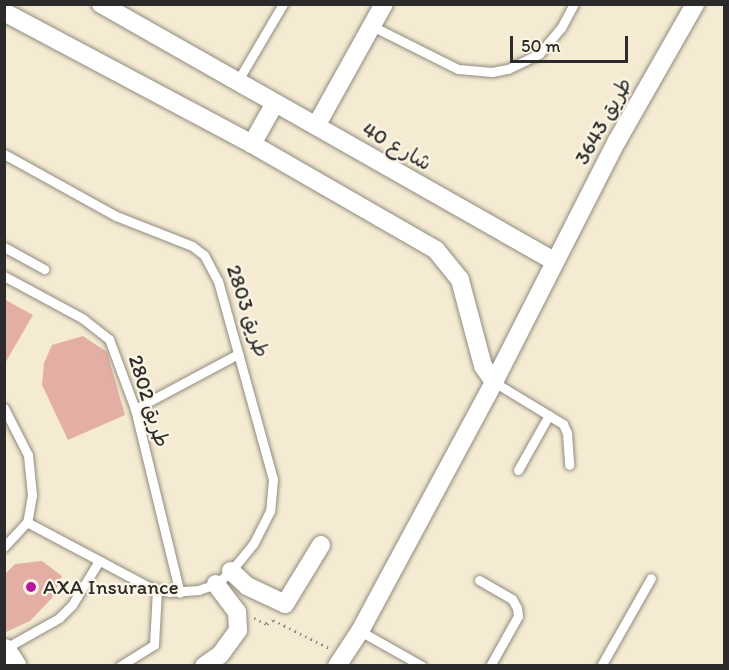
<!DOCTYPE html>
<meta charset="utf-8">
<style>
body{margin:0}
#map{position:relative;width:729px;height:670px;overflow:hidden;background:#f5ebd3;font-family:Itim,"Playpen Sans Arabic",sans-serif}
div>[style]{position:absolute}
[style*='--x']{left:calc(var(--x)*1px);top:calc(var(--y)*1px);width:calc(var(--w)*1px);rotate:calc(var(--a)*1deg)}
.building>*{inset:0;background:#e3afa5}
.path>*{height:3px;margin-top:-1.5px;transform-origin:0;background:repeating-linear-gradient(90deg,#908b7f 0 1.5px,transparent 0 6px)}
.roads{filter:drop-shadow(0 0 2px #908b7f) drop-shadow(0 0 2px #908b7f)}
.service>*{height:9px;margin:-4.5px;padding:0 4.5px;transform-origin:4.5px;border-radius:4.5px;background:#fff}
.minor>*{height:18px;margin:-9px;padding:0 9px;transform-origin:9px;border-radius:9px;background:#fff}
.secondary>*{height:26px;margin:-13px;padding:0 13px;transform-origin:13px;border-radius:13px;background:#fff}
.dots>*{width:16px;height:16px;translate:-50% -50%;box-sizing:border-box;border:3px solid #fcf5e5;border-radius:50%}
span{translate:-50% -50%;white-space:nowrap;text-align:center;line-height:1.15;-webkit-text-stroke:4.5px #fcf5e5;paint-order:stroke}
.street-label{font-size:21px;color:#2b2b2b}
.poi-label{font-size:21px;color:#2b2b2b}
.left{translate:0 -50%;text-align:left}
.frame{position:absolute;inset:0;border:6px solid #2b2b2b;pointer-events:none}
.scale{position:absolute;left:510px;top:36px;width:118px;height:27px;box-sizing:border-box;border:3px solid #2b2b2b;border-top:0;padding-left:8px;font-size:18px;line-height:21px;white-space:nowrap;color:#2b2b2b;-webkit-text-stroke:4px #fcf5e5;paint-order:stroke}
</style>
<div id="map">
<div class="building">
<div style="clip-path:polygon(4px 299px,33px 315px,4px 365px)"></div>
<div style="clip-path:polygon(83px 336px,107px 352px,125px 415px,68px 440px,42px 385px,44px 363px,52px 345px)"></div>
<div style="clip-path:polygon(42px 561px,62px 576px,52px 598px,30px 621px,4px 633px,4px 575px,15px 564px)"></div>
</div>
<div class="path">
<div style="--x:254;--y:618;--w:14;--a:25"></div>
<div style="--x:267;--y:624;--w:7;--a:-34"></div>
<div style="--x:273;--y:620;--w:63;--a:26.6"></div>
</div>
<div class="roads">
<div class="service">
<div style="--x:372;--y:26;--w:96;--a:26.6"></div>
<div style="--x:458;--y:69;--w:34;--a:5"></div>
<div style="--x:492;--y:72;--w:16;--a:-11"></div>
<div style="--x:508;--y:69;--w:34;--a:-26"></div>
<div style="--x:539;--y:54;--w:34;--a:-50"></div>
<div style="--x:561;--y:28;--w:27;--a:-62"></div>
<div style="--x:237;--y:82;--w:91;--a:-59.5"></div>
<div style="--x:4;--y:154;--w:128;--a:29"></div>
<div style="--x:116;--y:216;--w:82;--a:21.5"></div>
<div style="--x:192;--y:246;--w:15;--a:37"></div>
<div style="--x:204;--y:255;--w:30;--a:62"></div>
<div style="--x:218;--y:281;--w:205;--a:74.5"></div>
<div style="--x:273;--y:479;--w:32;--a:95"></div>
<div style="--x:270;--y:511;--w:37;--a:117"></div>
<div style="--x:253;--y:544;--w:35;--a:129"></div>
<div style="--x:231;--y:571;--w:20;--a:139"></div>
<div style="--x:216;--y:584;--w:18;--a:161"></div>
<div style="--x:199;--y:590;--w:30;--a:176"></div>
<div style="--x:169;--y:592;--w:21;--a:-166"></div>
<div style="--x:149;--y:587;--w:138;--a:-152"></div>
<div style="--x:4;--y:247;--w:46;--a:28.8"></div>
<div style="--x:4;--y:276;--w:89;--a:28.3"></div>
<div style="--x:82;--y:318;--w:34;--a:38"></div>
<div style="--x:109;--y:339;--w:75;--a:69.6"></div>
<div style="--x:135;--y:409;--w:189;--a:76.3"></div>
<div style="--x:494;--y:382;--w:81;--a:31.3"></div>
<div style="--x:563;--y:424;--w:10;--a:66"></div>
<div style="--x:567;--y:433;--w:32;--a:86"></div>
<div style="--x:4;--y:408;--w:53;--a:62.9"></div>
<div style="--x:28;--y:455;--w:40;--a:84.3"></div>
<div style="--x:32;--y:495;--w:27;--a:100"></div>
<div style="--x:27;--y:522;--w:34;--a:133"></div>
<div style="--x:135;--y:409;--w:117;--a:-28.1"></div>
<div style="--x:518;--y:470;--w:63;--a:-60.6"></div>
<div style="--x:479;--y:580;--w:38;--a:30"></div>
<div style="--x:512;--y:599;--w:10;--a:61"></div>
<div style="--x:517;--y:608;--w:8;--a:83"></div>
<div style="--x:518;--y:616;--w:57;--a:119.2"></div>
<div style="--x:360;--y:631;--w:71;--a:29.4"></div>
<div style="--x:4;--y:649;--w:63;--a:-29.4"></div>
<div style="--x:59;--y:618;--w:18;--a:-45"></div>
<div style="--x:72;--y:605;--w:52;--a:-58.5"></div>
<div style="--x:120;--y:666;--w:40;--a:-32"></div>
<div style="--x:154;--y:645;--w:55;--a:-86.9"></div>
<div style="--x:601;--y:666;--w:101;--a:-60.4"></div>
</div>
<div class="minor">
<div style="--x:101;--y:4;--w:521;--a:29.57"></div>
<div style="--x:4;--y:12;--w:281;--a:28"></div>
<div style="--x:252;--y:144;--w:212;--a:29.9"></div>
<div style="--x:436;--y:250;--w:38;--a:51"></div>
<div style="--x:460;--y:280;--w:89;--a:75"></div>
<div style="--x:483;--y:366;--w:19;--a:55"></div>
<div style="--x:316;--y:126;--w:140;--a:-60.9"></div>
<div style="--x:252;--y:144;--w:47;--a:-60.7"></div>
<div style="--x:231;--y:571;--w:22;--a:43"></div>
<div style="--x:247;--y:586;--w:42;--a:25.3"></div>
<div style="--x:285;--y:604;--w:69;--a:-58.6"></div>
<div style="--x:204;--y:666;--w:19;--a:-35"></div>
<div style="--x:220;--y:655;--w:31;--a:-54"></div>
<div style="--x:238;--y:630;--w:18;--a:-93"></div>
<div style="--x:237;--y:612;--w:35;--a:-127"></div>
<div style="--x:337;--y:666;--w:42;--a:-56.7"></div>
<div style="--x:360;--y:631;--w:283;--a:-61.7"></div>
<div style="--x:494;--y:382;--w:271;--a:-63"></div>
<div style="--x:617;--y:141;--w:158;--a:-60.3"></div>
</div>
<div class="secondary">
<div style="--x:4;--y:652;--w:17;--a:57"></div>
</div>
</div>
<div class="dots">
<div style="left:31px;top:587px;background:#b5179e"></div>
</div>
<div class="street-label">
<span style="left:603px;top:121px;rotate:-61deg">طريق 3643</span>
<span style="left:397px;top:146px;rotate:30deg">شارع 40</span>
<span style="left:248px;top:311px;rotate:72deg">طريق 2803</span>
<span style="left:149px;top:401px;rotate:73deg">طريق 2802</span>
</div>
<div class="poi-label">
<span class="left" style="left:43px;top:587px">AXA Insurance</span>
</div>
<div class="frame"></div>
<div class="scale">50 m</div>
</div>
